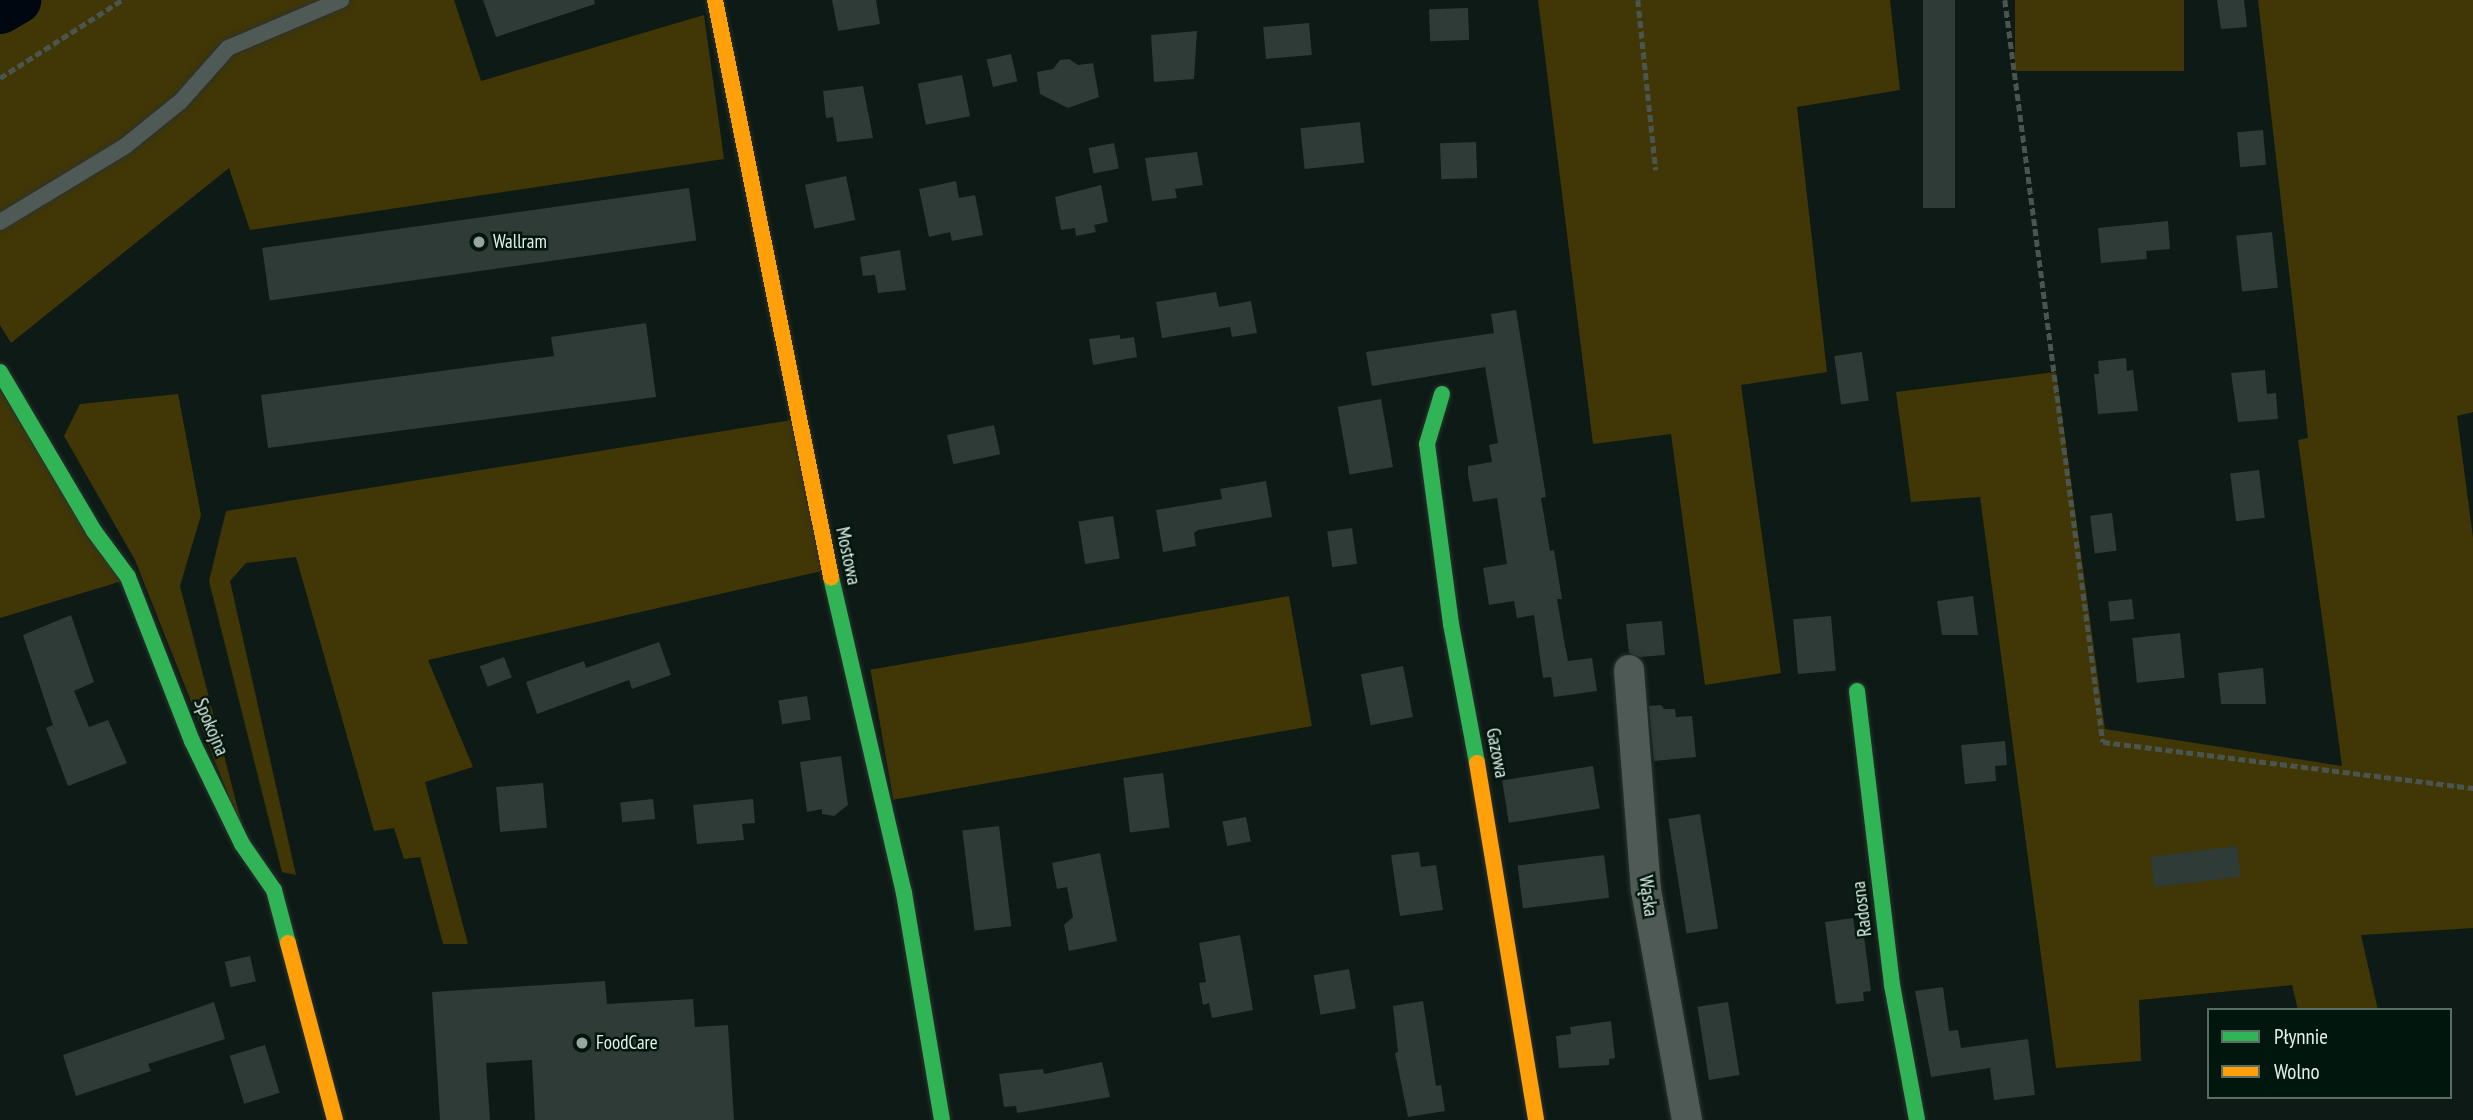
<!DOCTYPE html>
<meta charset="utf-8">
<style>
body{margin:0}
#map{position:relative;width:2473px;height:1120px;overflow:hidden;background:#0d1a15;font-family:"PT Sans Narrow",sans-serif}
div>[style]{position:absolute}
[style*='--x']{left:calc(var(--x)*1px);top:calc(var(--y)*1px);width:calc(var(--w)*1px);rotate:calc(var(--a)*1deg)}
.green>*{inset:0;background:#413706;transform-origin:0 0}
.river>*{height:47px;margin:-23.5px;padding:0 23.5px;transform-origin:23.5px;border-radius:23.5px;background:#010711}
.building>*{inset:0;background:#2e3b37;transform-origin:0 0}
.path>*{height:4.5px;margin-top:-2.25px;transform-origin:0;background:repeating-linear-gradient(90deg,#4b5550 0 7px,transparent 0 10.5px)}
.roads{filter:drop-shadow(0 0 2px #2b332f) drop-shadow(0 0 2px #2b332f)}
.lane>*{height:16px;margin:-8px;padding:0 8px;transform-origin:8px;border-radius:8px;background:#4f5955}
.street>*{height:30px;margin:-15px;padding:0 15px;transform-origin:15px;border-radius:15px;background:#4f5955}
.fast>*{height:16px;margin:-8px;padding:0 8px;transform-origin:8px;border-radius:8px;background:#30b455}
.slow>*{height:16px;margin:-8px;padding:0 8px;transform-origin:8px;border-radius:8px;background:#ff9f0a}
.dots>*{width:19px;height:19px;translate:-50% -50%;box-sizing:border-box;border:4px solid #01170d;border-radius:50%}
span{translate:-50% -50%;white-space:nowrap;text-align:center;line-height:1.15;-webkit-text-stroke:5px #01170d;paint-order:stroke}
.poi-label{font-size:19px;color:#e2f1e9}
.left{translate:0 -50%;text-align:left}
.street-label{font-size:19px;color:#e2f1e9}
.legend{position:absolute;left:2207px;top:1008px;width:245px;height:91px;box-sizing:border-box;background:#01170d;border:2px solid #5b6e65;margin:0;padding:9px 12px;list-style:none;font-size:21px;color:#e2f1e9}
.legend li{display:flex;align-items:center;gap:14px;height:35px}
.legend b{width:35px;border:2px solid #5b6e65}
</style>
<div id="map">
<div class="green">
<div style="clip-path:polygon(0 0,454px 0,481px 81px,704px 15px,724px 159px,250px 230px,229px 168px,11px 343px,0 325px)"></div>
<div style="clip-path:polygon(1538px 0,1890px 0,1900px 90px,1797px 107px,1827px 372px,1741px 385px,1781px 673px,1705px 685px,1671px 434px,1593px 444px)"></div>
<div style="left:2015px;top:0;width:169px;height:71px"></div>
<div style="clip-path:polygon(2258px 0,2473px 0,2473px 412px,2457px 416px,2473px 538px,2473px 928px,2361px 935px,2378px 1010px,2298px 1010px,2292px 985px,2139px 1000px,2141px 1061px,2056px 1068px,1980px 497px,1911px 502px,1896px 392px,2056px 372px,2105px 729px,2342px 766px,2298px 440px,2308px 438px)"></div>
<div style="clip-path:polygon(0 390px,122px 581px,0 618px)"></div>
<div style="clip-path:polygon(178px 394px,201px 515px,180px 586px,246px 840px,135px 560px,64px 436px,80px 404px)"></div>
<div style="clip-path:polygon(792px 420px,822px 571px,428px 660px,473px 767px,425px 782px,468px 944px,443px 944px,420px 857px,404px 859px,394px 828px,374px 831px,296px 557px,246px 563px,230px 581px,296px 875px,282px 872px,209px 581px,226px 511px)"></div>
<div style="left:1289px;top:596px;width:132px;height:425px;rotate:80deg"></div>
</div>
<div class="river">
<div style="--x:0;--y:10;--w:20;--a:-30"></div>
</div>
<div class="building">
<div style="clip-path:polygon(483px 0,594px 0,595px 4px,496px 37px)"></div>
<div style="clip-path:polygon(832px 0,876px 0,880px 24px,838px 31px)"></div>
<div style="left:1923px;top:0;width:32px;height:208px"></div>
<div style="clip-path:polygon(2217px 0,2244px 0,2247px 27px,2221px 29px)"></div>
<div style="left:1468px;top:8px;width:32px;height:39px;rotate:88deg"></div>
<div style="left:1309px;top:23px;width:32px;height:46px;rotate:85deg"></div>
<div style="clip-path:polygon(1197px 31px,1194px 79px,1154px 82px,1151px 35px)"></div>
<div style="left:1011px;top:54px;width:28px;height:25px;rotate:77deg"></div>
<div style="clip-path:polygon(1069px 59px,1078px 65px,1093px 63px,1099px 97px,1068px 108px,1040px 94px,1037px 72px,1053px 69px,1060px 60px)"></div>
<div style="left:962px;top:75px;width:42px;height:45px;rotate:79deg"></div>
<div style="clip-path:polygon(863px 86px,873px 138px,837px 142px,833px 117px,826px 118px,823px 91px)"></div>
<div style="left:1360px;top:122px;width:41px;height:60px;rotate:84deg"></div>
<div style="left:2263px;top:130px;width:35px;height:26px;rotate:85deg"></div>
<div style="left:1476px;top:142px;width:36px;height:36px;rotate:88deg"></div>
<div style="left:1114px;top:143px;width:26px;height:26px;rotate:79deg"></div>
<div style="clip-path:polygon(1197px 152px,1203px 185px,1175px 189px,1177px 198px,1152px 201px,1145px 158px)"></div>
<div style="left:846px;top:176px;width:45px;height:42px;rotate:78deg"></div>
<div style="clip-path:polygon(956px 181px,959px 198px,975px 195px,983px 235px,952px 241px,950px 232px,929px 237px,919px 189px)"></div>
<div style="clip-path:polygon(1101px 185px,1108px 222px,1094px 225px,1096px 232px,1076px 236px,1075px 228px,1061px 230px,1055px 197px)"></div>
<div style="left:689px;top:188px;width:53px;height:431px;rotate:82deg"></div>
<div style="clip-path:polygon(2168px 221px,2170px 249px,2146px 251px,2147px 259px,2101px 263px,2098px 228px)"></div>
<div style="left:2272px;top:232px;width:56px;height:36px;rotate:84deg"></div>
<div style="clip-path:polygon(900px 250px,906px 290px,878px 293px,875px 275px,863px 276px,860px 257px)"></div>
<div style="clip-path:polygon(1216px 292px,1219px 307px,1251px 301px,1257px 333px,1232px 337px,1230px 327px,1162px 338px,1156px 302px)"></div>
<div style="clip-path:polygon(1516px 310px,1546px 497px,1541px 498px,1550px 551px,1554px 550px,1562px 599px,1557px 599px,1564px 640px,1568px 661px,1592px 658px,1597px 691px,1554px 697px,1551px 677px,1543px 678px,1534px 615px,1517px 618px,1514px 601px,1489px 605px,1483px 568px,1507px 564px,1497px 498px,1473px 502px,1468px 475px,1468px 466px,1492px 462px,1489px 445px,1498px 443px,1485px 367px,1372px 386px,1366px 352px,1494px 333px,1491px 314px)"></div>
<div style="clip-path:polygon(646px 323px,656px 397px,268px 448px,261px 395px,554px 356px,551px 337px)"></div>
<div style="clip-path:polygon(1120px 335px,1120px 339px,1134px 337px,1137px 357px,1093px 365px,1089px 339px)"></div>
<div style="left:1862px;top:352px;width:49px;height:28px;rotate:82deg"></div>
<div style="clip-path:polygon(2126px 358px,2127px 371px,2133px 370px,2138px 411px,2098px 414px,2094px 374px,2099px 374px,2098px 361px)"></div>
<div style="clip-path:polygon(2265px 370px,2267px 394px,2276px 393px,2278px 419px,2238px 422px,2231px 373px)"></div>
<div style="left:1381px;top:399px;width:69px;height:44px;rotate:80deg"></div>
<div style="left:994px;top:425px;width:30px;height:48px;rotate:78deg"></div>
<div style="left:2259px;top:470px;width:48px;height:29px;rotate:83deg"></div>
<div style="clip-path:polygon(1266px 481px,1272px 517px,1198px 530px,1194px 533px,1196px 546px,1163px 552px,1156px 510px,1222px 499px,1220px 489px)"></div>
<div style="left:2112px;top:513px;width:38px;height:22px;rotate:83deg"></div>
<div style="left:1113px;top:516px;width:43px;height:35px;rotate:81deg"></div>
<div style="left:1352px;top:528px;width:36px;height:25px;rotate:82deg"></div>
<div style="clip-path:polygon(1973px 596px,1978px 635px,1942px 635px,1937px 601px)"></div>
<div style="left:2132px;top:599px;width:20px;height:24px;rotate:84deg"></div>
<div style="clip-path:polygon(71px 615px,94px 682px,74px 691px,89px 727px,108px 720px,127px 763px,68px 786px,46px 728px,53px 725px,23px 635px)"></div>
<div style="left:1831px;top:616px;width:55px;height:38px;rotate:85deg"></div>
<div style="clip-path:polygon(1662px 621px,1665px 655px,1640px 657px,1629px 653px,1626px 624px)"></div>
<div style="left:2180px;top:633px;width:45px;height:48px;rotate:84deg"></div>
<div style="clip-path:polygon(659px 642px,671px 675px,632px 689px,629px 680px,537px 714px,526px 682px,584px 661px,586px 668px)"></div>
<div style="left:504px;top:657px;width:22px;height:26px;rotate:69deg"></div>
<div style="left:1403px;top:666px;width:52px;height:43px;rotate:79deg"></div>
<div style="clip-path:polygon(2263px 668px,2266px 704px,2221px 704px,2218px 673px)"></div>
<div style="left:807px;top:696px;width:24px;height:29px;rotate:81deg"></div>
<div style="clip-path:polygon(1661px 705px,1664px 709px,1675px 709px,1676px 717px,1692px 716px,1696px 757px,1654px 761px,1649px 706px)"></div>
<div style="clip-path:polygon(2005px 741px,2007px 765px,1995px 766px,1996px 781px,1965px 784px,1961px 745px)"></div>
<div style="clip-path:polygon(841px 756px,848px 805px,834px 816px,822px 814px,822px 809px,807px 812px,800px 762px)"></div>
<div style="left:1593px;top:766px;width:43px;height:92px;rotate:81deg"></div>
<div style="left:1163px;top:773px;width:55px;height:40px;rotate:83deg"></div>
<div style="left:543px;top:783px;width:45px;height:47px;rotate:85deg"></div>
<div style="left:653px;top:799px;width:20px;height:33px;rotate:84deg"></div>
<div style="clip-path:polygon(753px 799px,755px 823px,742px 824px,744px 840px,697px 844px,693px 805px)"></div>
<div style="left:1700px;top:814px;width:116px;height:32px;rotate:81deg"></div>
<div style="left:1246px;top:817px;width:25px;height:24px;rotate:79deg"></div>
<div style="left:999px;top:826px;width:101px;height:37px;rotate:83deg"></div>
<div style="left:2237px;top:846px;width:31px;height:87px;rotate:83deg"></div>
<div style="clip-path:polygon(1419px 852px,1421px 867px,1436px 865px,1443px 910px,1400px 916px,1391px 855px)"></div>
<div style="clip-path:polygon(1100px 853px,1117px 941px,1069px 951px,1064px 925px,1073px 917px,1067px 887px,1057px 889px,1052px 863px)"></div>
<div style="left:1604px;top:855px;width:43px;height:87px;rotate:83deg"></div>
<div style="clip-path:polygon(1853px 918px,1856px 937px,1864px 936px,1871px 991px,1863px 992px,1864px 1001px,1836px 1004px,1825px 922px)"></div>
<div style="clip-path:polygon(1240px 935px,1253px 1010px,1212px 1018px,1209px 1003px,1203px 1005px,1199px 983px,1206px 982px,1199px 943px)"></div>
<div style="left:250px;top:956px;width:26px;height:26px;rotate:77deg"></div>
<div style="left:1349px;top:969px;width:40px;height:36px;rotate:80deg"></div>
<div style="clip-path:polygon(605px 981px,607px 1004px,693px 999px,695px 1027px,728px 1025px,734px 1120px,535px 1120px,532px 1060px,486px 1063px,490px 1120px,440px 1120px,432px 992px)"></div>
<div style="clip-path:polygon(1943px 987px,1949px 1031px,1958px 1030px,1961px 1048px,2028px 1039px,2035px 1095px,1994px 1100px,1990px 1068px,1931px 1077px,1915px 991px)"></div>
<div style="clip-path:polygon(1423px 1001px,1436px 1086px,1441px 1085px,1445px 1111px,1408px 1117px,1395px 1053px,1398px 1052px,1393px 1006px)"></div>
<div style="clip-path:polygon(214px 1002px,225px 1039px,148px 1064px,151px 1071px,76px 1096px,63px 1055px)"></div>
<div style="left:1728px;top:1002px;width:74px;height:31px;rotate:81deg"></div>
<div style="clip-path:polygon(1611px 1021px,1615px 1058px,1609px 1059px,1609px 1065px,1559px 1068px,1556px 1036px,1571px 1034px,1570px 1027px)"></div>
<div style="left:265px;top:1045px;width:50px;height:37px;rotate:73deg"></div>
<div style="clip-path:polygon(1102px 1062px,1110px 1097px,1017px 1113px,1016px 1106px,1004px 1107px,999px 1074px,1043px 1069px,1044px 1074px)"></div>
</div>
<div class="path">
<div style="--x:1638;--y:0;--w:171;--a:84"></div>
<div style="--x:2005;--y:0;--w:748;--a:82.48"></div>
<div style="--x:2103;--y:742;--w:373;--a:7.1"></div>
<div style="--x:0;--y:78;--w:145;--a:-32.6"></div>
</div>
<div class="roads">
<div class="lane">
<div style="--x:0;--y:222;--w:145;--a:-31.2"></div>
<div style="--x:124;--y:147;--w:73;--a:-38.9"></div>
<div style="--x:181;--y:101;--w:71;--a:-48.4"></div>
<div style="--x:228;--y:48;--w:123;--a:-23"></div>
</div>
<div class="street">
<div style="--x:1629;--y:670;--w:221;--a:85.6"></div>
<div style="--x:1646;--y:890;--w:234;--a:79.9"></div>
</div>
<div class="fast">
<div style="--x:0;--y:372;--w:185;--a:59.4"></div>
<div style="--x:94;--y:531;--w:57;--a:53.5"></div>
<div style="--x:128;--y:577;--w:176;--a:68.7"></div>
<div style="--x:192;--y:741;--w:114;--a:64.1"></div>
<div style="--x:242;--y:844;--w:56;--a:55.2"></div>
<div style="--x:274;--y:890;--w:55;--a:75.2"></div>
<div style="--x:1442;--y:394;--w:52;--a:106.7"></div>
<div style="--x:1427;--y:444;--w:182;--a:82.4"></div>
<div style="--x:1451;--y:624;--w:141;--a:79.4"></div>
<div style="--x:831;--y:577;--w:324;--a:77"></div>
<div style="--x:904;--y:893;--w:230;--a:80.5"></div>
<div style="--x:1857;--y:691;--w:296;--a:83.2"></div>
<div style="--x:1892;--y:985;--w:137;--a:79.5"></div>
</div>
<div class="slow">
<div style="--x:715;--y:0;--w:589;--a:78.63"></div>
<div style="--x:1477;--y:763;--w:362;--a:80.6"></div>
<div style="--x:288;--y:943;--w:183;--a:75.1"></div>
</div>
</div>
<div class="dots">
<div style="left:479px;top:242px;background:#97a69f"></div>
<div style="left:582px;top:1043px;background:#97a69f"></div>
</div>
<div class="poi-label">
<span class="left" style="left:493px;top:242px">Wallram</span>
<span class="left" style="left:596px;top:1043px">FoodCare</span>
</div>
<div class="street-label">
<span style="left:848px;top:556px;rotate:78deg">Mostowa</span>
<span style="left:211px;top:727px;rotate:67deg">Spokojna</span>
<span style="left:1497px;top:753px;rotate:79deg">Gazowa</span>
<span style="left:1648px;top:896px;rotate:82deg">Wąska</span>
<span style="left:1862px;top:909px;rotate:-97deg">Radosna</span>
</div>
<ul class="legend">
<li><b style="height:9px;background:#30b455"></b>Płynnie</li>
<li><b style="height:9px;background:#ff9f0a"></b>Wolno</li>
</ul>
</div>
